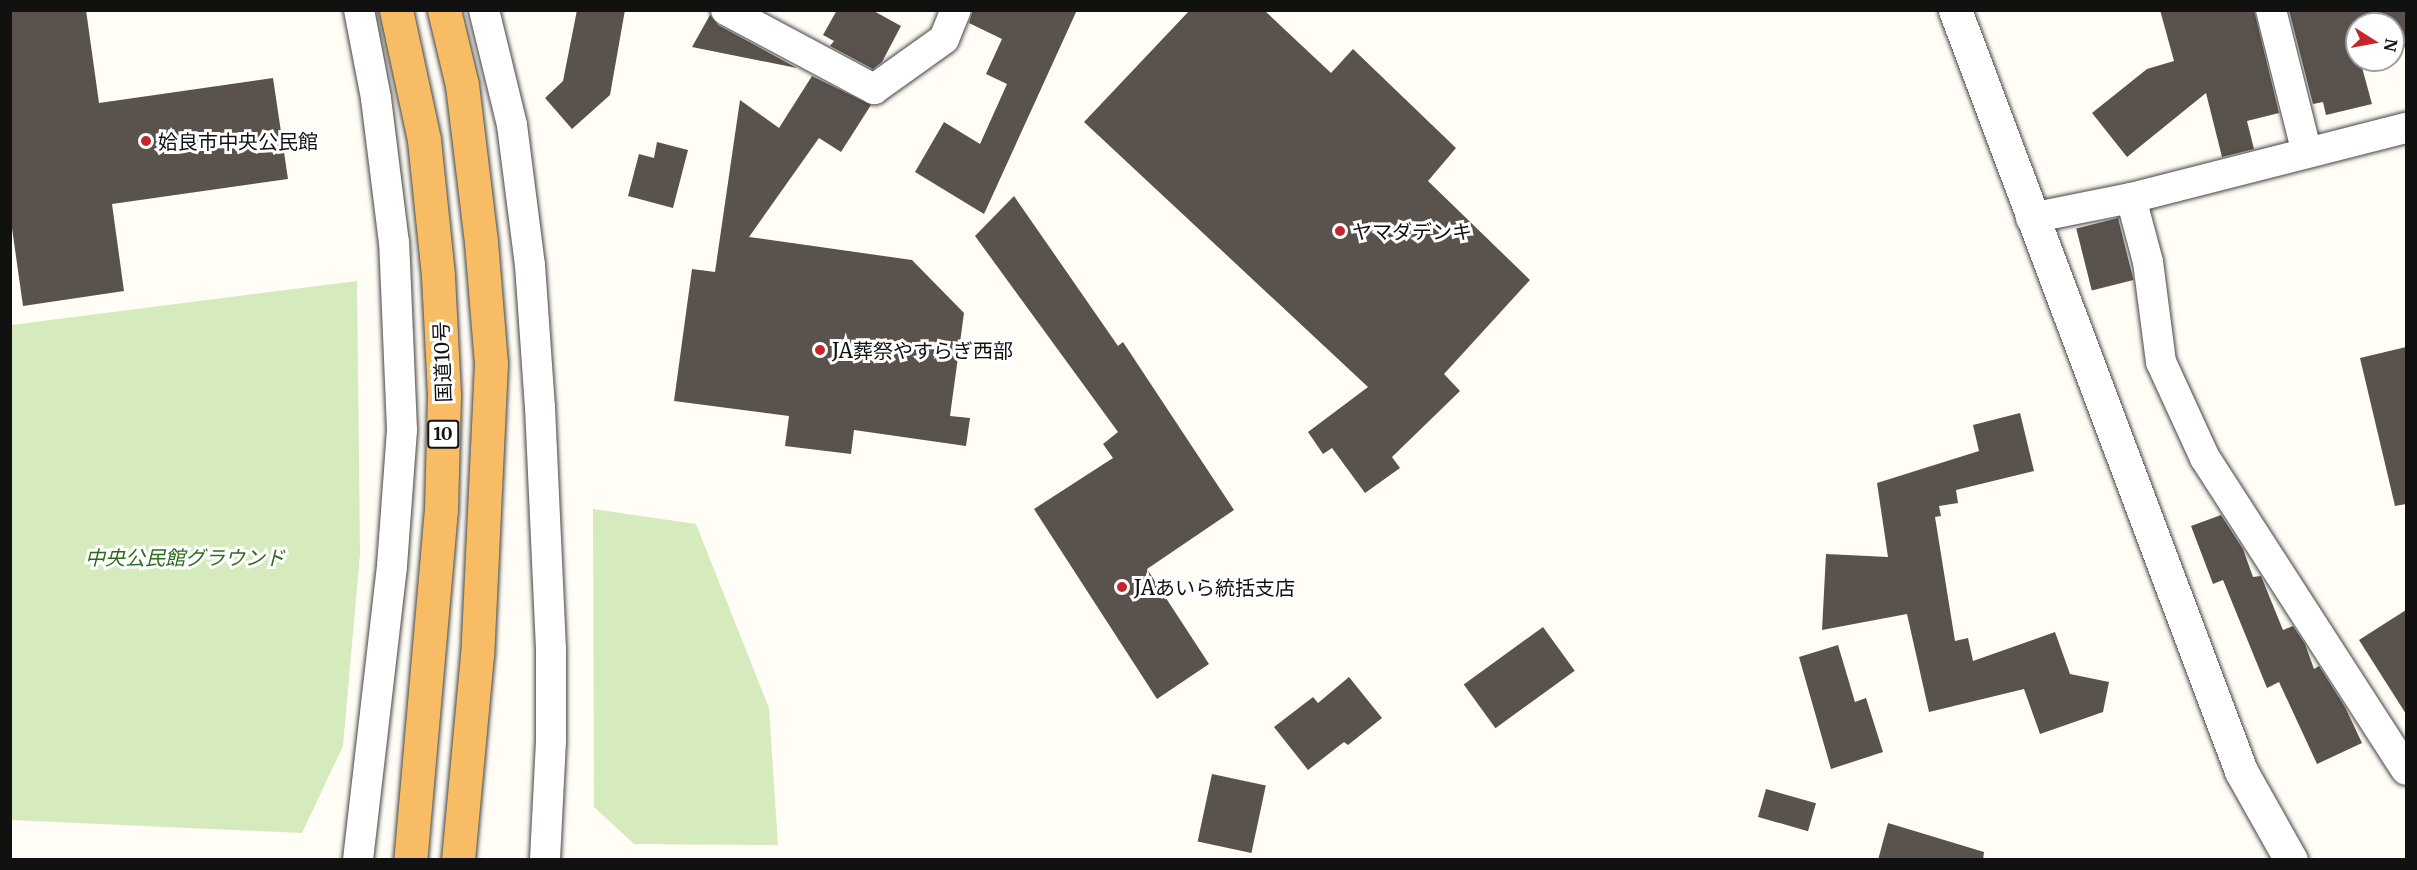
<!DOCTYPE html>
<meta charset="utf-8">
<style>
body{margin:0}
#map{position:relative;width:2417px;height:870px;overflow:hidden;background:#fffdf5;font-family:Merriweather,"Noto Sans JP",serif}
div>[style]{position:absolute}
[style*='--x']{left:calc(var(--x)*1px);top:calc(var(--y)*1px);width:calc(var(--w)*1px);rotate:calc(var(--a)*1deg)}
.green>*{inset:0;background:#d5ebbd}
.building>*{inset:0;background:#5a524d;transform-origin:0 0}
.roads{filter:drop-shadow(0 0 2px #444) drop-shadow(0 0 2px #444)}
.minor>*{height:30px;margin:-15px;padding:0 15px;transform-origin:15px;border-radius:15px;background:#fff}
.tertiary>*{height:33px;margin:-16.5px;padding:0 16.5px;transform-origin:16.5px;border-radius:16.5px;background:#fff}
.trunk>*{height:33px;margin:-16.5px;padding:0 16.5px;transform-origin:16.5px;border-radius:16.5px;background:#f7bc64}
.dots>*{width:16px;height:16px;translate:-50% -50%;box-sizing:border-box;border:3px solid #fff;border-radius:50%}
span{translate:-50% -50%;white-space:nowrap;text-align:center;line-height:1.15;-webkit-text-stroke:6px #fff;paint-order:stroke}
.shield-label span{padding:2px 4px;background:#fff;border:2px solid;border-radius:4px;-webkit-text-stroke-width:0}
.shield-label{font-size:18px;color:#111;font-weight:700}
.poi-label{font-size:20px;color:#111}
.left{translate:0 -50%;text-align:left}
.street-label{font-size:20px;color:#111}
.park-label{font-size:20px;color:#2f6b1f;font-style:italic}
.frame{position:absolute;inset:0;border:12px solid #111;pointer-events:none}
.north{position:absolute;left:2345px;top:12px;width:60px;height:60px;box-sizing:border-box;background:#fff;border:2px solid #a0a0a0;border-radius:50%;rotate:101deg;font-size:16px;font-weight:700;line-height:24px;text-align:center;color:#111}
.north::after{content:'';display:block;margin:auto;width:21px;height:27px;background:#c4262e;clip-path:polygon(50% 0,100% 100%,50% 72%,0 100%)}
</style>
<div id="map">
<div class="green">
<div style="clip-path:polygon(357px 281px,360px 554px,343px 746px,302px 833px,11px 820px,11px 325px)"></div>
<div style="clip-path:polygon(593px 509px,696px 524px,769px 708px,778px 845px,634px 844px,594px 807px)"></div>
</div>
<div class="building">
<div style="clip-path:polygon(10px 10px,86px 10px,99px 103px,273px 78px,288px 179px,112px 204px,124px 291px,23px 306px,10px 214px)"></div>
<div style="clip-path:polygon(577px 10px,625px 10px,610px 95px,572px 129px,545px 98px,563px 81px)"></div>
<div style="clip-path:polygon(837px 10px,872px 10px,901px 26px,882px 62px,873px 69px,830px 46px,834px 41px,823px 35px)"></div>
<div style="clip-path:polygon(973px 10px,1077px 10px,984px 214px,915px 172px,944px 122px,980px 144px,1007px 84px,986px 74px,1002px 39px,969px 23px)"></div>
<div style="clip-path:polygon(1190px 10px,1264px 10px,1331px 73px,1353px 49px,1456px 148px,1428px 181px,1530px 280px,1444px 374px,1460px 391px,1392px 457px,1400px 468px,1365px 493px,1332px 448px,1323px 454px,1308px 432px,1368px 387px,1084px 122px)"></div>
<div style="clip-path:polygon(2160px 10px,2254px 10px,2279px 113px,2247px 121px,2254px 149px,2222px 157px,2206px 93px,2127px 157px,2092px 113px,2147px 69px,2174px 61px)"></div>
<div style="clip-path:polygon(2289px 10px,2406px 10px,2406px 47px,2393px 50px,2393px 24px,2357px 24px,2357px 60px,2360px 60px,2372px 104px,2326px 115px,2323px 102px,2313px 104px)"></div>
<div style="clip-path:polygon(710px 15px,718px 25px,797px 68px,692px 47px)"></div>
<div style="clip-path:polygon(812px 76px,871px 105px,841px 152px,819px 138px,749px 237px,912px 260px,964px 313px,950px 416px,970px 418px,966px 446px,854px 430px,851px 454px,785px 446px,789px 416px,674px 401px,692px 269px,715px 272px,740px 100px,779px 128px)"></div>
<div style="clip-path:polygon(657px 142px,688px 150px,673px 208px,628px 196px,639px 154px,654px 158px)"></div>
<div style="clip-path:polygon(1014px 196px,1118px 346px,1123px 342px,1234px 510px,1147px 569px,1209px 664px,1157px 699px,1034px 509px,1113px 458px,1103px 444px,1118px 432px,975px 236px)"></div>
<div style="left:2118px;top:218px;width:64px;height:43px;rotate:76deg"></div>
<div style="clip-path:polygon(2406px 347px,2406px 504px,2395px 506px,2360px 358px)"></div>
<div style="clip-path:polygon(2020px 413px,2034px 471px,1956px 490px,1958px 503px,1939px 506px,1941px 516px,1935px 517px,1955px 641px,1968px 638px,1973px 661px,2055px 632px,2070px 674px,2109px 682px,2103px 712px,2040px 734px,2024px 689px,1929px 712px,1907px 614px,1822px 630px,1826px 554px,1888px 557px,1877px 483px,1979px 451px,1973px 425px)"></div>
<div style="clip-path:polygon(2221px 515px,2243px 549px,2253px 577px,2261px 576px,2283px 630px,2293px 626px,2305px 644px,2314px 669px,2319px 666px,2345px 707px,2362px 743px,2317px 764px,2279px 682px,2267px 688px,2223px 580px,2213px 584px,2191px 526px)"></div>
<div style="clip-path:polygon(2406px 610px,2406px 714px,2359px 640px)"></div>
<div style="left:1543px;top:627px;width:54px;height:98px;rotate:54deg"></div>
<div style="clip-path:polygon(1838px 645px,1855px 702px,1866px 698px,1883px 752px,1831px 769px,1799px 657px)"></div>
<div style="clip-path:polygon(1349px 677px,1382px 718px,1348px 745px,1344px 742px,1308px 770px,1274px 727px,1313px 697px,1318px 703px)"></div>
<div style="left:1212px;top:774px;width:55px;height:69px;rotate:12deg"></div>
<div style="left:1766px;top:789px;width:52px;height:29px;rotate:16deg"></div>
<div style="clip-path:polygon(1888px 823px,1984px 852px,1983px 860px,1878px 860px)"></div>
</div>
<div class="roads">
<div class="minor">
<div style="--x:484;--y:10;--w:118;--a:76.3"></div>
<div style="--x:512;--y:125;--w:141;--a:82.7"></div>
<div style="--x:530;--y:265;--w:142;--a:86"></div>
<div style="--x:540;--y:407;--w:243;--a:87.4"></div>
<div style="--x:551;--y:650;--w:91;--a:90"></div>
<div style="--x:551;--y:741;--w:119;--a:92.9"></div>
<div style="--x:726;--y:10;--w:168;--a:28.1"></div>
<div style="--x:874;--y:89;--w:86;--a:-35.5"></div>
<div style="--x:944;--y:39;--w:31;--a:-68"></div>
<div style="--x:2271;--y:10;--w:147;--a:75.9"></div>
<div style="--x:2131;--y:198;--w:66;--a:75.1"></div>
<div style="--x:2148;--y:262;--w:101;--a:82.6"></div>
<div style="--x:2161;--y:362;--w:106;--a:65.4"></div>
<div style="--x:2205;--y:458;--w:371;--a:57.2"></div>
<div style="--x:2031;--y:218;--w:102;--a:-11.3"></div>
<div style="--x:2131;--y:198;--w:284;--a:-14.3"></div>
<div style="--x:358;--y:860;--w:296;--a:-83.4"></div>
<div style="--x:392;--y:566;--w:136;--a:-85.8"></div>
<div style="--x:402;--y:430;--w:187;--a:-92.4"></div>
<div style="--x:394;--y:243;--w:146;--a:-97.1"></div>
<div style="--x:376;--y:98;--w:90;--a:-100.9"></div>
</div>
<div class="tertiary">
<div style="--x:1955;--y:10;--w:813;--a:69.4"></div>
<div style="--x:2241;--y:771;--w:102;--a:60.7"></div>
</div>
<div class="trunk">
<div style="--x:396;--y:10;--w:133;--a:77.8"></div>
<div style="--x:424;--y:140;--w:137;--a:84.1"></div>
<div style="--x:438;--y:276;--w:119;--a:87.1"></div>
<div style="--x:444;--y:395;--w:114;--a:91.5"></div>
<div style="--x:441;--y:509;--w:352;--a:95"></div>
<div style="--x:444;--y:10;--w:77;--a:76.5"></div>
<div style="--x:462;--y:85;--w:158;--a:83.1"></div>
<div style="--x:481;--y:242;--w:121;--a:85.3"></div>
<div style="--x:491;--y:363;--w:292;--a:92.7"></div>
<div style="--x:477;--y:655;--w:206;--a:95.3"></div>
</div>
</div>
<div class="dots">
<div style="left:146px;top:141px;background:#c4262e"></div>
<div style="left:1340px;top:231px;background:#c4262e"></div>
<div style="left:820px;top:350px;background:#c4262e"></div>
<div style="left:1122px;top:587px;background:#c4262e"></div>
</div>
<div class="shield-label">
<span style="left:443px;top:434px">10</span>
</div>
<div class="poi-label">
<span class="left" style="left:158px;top:141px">姶良市中央公民館</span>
<span class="left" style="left:1352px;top:231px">ヤマダデンキ</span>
<span class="left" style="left:832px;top:350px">JA葬祭やすらぎ西部</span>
<span class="left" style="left:1134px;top:587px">JAあいら統括支店</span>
</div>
<div class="street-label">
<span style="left:442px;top:362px;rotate:-92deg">国道10号</span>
</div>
<div class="park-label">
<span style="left:185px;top:557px">中央公民館グラウンド</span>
</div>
<div class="frame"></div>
<div class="north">N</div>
</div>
